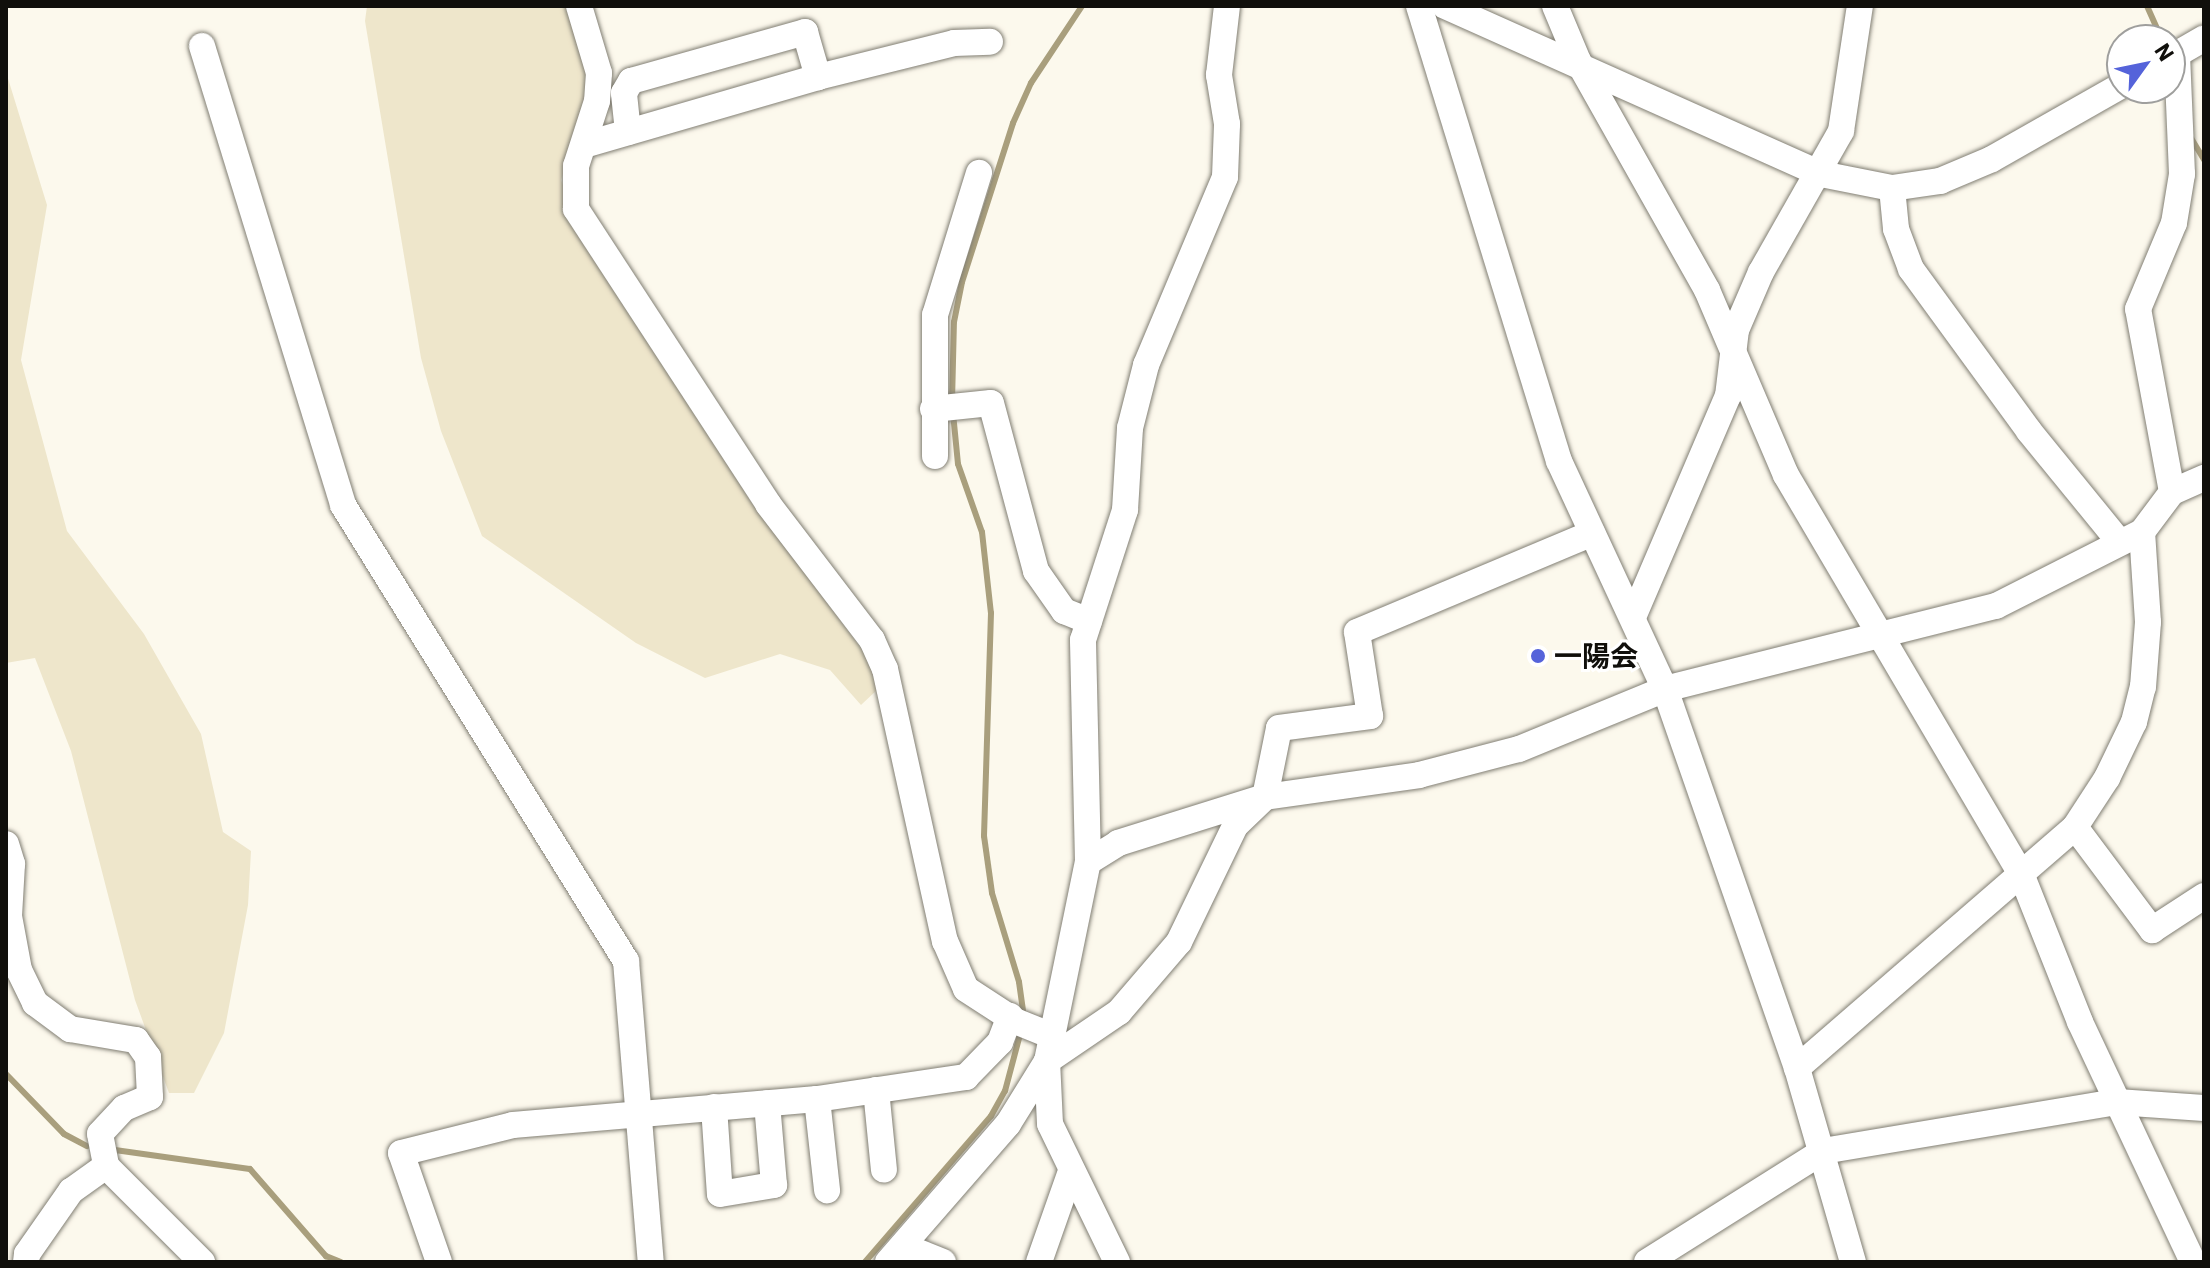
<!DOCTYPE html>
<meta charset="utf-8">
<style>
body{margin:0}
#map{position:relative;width:2210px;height:1268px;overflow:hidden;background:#fcf9ed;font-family:"IBM Plex Sans","Noto Sans JP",sans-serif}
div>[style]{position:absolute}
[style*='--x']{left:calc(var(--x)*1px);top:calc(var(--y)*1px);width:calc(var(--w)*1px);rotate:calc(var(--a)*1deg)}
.green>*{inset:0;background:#eee6cb}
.stream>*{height:6px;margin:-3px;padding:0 3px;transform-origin:3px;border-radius:3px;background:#a99f7d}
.roads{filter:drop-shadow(0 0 2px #817e73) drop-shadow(0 0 2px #817e73)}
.minor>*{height:26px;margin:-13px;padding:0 13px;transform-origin:13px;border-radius:13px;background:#fff}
.dots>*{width:22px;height:22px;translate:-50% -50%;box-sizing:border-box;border:4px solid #fff;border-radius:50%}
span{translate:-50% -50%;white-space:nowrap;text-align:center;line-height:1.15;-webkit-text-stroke:6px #fff;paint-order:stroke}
.poi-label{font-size:28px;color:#100f0b;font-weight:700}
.left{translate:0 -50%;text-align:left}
.frame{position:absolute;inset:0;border:8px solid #100f0b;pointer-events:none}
.north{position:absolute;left:2106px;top:24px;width:80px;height:80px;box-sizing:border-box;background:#fff;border:2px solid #9f9f9d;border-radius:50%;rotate:57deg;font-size:22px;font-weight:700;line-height:32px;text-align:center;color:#100f0b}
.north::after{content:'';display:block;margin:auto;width:28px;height:36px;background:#5563da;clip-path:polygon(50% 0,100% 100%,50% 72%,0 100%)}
</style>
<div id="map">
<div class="green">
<div style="clip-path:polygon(367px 6px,565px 6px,591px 87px,561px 180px,581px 232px,751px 502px,866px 655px,878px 689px,861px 705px,830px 670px,780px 654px,705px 678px,636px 643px,482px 536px,441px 431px,421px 358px,365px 21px)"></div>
<div style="clip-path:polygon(6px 72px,47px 205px,21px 360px,67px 531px,144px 634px,201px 734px,223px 832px,251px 851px,248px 905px,224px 1033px,194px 1093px,169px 1093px,135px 1000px,71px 751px,35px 658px,6px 663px)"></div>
</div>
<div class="stream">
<div style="--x:2147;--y:6;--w:37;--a:66"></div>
<div style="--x:2191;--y:138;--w:26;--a:59"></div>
<div style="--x:952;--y:402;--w:80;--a:-88.6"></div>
<div style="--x:954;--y:322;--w:41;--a:-78.7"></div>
<div style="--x:962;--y:282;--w:167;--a:-72.2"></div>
<div style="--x:1013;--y:123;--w:44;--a:-65.8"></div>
<div style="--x:1031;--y:83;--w:92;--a:-56.5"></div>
<div style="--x:953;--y:413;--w:51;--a:84.4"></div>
<div style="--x:958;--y:464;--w:72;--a:70.6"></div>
<div style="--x:982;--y:532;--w:81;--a:83.7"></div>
<div style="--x:991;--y:613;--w:223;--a:91.8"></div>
<div style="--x:984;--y:836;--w:58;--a:82"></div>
<div style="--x:992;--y:893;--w:93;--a:73.1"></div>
<div style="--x:1019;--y:982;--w:34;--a:82"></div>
<div style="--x:6;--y:1074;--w:83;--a:46"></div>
<div style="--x:64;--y:1134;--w:26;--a:28"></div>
<div style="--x:115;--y:1150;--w:136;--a:8"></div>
<div style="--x:250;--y:1169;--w:116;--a:48.9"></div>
<div style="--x:326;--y:1256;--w:16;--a:22"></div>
<div style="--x:865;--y:1262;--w:193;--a:-49.2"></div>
<div style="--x:991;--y:1116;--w:29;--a:-61"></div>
<div style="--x:1005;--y:1091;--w:62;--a:-75.1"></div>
</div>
<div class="roads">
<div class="minor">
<div style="--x:579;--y:6;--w:70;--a:73.4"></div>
<div style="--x:599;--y:73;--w:28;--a:94"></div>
<div style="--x:597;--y:101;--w:68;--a:107.9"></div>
<div style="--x:576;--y:166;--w:43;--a:90"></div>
<div style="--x:576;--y:209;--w:352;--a:56.9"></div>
<div style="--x:768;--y:504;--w:171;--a:52.6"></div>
<div style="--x:872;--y:640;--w:32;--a:66"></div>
<div style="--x:885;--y:669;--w:279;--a:77.6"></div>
<div style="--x:945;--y:941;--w:52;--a:66.4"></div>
<div style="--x:966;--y:989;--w:59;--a:33.1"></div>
<div style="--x:1015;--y:1021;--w:37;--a:22"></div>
<div style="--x:1419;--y:6;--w:476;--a:72.9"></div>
<div style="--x:1559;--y:461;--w:251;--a:65.1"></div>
<div style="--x:1665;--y:689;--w:401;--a:70.8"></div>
<div style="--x:1797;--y:1068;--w:202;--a:73.9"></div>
<div style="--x:1445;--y:6;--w:412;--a:24.1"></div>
<div style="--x:1821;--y:174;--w:72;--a:11.2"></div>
<div style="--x:1892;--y:188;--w:49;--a:-8.3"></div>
<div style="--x:1940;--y:181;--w:56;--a:-22.9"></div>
<div style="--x:1992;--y:159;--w:150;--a:-29.6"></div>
<div style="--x:1555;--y:6;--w:60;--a:67.3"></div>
<div style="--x:1578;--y:61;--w:263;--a:60.6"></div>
<div style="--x:1707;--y:290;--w:201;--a:66.9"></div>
<div style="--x:1786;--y:475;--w:465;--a:59.5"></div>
<div style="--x:2022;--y:876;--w:157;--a:68.3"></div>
<div style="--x:2080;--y:1022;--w:265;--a:64.8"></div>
<div style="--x:202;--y:46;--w:480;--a:72.9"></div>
<div style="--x:343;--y:505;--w:537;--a:58.18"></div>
<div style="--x:626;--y:961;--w:302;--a:85.3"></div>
<div style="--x:2170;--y:58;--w:39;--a:-30"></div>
<div style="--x:628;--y:132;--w:39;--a:-96"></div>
<div style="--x:624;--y:93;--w:14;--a:-60"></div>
<div style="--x:631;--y:81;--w:181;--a:-15.7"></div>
<div style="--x:805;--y:32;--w:47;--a:73.9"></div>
<div style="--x:584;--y:145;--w:244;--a:-16.2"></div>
<div style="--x:818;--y:77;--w:140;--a:-14"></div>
<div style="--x:954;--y:43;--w:36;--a:-2"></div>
<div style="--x:1892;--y:188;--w:41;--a:84.4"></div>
<div style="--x:1896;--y:229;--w:43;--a:69.4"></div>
<div style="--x:1911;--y:269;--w:200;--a:53.9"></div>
<div style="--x:2029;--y:431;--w:141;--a:50.8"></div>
<div style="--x:933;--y:409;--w:58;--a:-5.9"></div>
<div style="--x:991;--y:403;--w:174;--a:75"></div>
<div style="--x:1036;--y:571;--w:49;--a:55"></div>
<div style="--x:1064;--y:611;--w:27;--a:22"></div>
<div style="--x:935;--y:456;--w:141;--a:-90"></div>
<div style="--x:935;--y:315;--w:149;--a:-72.8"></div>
<div style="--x:2172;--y:492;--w:186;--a:-100.5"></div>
<div style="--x:2138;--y:309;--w:93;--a:-67.3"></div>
<div style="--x:2174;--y:223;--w:50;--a:-80.7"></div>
<div style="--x:2182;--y:174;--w:120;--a:-92.4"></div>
<div style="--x:1634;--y:615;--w:238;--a:-66.8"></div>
<div style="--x:1728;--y:396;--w:66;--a:-83.1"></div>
<div style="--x:1736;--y:330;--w:63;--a:-66.7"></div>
<div style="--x:1761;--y:272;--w:162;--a:-60.4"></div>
<div style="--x:1841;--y:131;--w:126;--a:-81.4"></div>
<div style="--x:2075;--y:827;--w:129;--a:53.2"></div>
<div style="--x:2152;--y:930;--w:62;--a:-33.2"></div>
<div style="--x:6;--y:844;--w:21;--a:73"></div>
<div style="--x:12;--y:864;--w:52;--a:93.3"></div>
<div style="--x:9;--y:916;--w:55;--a:79.5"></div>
<div style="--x:19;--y:970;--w:37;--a:64"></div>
<div style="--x:35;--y:1003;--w:44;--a:36.6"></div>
<div style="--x:70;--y:1029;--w:67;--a:9.5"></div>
<div style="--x:136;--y:1040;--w:21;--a:55"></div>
<div style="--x:148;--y:1057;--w:40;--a:87.1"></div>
<div style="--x:150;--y:1097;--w:28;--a:157"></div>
<div style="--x:124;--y:1108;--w:35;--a:133"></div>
<div style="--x:100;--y:1134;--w:33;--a:79"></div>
<div style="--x:106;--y:1166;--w:136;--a:45"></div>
<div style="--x:1088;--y:862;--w:36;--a:-32"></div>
<div style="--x:1118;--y:843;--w:154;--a:-17.4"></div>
<div style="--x:1265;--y:797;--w:156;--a:-8.1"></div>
<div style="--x:1419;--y:775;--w:103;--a:-14.6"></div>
<div style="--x:1519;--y:749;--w:158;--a:-22.3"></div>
<div style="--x:1665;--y:689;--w:341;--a:-14.1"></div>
<div style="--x:1996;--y:606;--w:164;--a:-26.9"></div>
<div style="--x:2142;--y:532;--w:50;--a:-53.1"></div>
<div style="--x:2172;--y:492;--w:35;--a:-24"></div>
<div style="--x:1797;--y:1068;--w:368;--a:-40.9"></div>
<div style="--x:2075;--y:827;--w:59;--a:-56.9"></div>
<div style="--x:2107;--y:778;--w:62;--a:-64.3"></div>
<div style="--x:2134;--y:722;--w:36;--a:-76"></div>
<div style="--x:2143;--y:687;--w:65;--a:-85.6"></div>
<div style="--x:2148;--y:622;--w:90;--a:-93.8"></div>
<div style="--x:876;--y:1090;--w:80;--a:84.3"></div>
<div style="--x:817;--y:1099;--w:92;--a:83.7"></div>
<div style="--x:714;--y:1107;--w:87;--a:86.1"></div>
<div style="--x:720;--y:1194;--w:55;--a:-9.5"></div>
<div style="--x:774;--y:1185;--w:82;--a:-94.9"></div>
<div style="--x:903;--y:1246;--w:43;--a:21.8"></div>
<div style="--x:26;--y:1262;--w:8;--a:-83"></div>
<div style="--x:27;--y:1254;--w:77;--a:-55.1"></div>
<div style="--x:71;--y:1191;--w:43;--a:-35.5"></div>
<div style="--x:439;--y:1262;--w:115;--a:-109.2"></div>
<div style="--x:401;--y:1153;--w:115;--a:-14"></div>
<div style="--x:513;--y:1125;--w:305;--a:-4.9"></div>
<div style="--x:817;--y:1099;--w:151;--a:-8.4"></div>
<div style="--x:966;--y:1077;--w:49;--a:-45.8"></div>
<div style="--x:1000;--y:1042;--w:28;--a:-69"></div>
<div style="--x:888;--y:1262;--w:183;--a:-49"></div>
<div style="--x:1008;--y:1124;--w:74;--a:-58.2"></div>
<div style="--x:1047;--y:1061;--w:87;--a:-34.2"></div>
<div style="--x:1119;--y:1012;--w:92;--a:-49.4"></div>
<div style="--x:1179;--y:942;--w:129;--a:-64.2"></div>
<div style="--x:1235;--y:826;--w:42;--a:-44"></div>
<div style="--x:1265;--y:797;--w:70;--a:-78.5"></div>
<div style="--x:1279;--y:728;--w:92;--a:-7.5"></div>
<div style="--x:1370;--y:716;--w:85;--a:-98.8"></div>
<div style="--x:1357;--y:632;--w:255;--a:-22.8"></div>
<div style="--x:1039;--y:1262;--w:93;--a:-70.6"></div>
<div style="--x:1117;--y:1262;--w:153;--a:-115.9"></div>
<div style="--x:1050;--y:1124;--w:63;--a:-92.7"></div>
<div style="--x:1047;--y:1061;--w:203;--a:-78.4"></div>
<div style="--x:1088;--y:862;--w:222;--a:-91.3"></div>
<div style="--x:1083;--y:640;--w:137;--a:-72.1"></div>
<div style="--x:1125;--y:510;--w:82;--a:-86.5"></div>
<div style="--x:1130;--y:428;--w:65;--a:-75.7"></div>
<div style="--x:1146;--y:365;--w:204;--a:-67.2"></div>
<div style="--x:1225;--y:177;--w:53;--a:-87.8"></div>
<div style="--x:1227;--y:124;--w:50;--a:-99.3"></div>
<div style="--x:1219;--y:75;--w:69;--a:-83.4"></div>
<div style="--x:1647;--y:1262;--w:208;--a:-32.2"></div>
<div style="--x:1823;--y:1151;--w:298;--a:-9.5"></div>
<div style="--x:2117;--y:1102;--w:87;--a:3.9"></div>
</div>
</div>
<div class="dots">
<div style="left:1538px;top:656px;background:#5563da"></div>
</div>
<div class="poi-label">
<span class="left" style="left:1554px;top:656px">一陽会</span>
</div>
<div class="frame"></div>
<div class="north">N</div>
</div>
